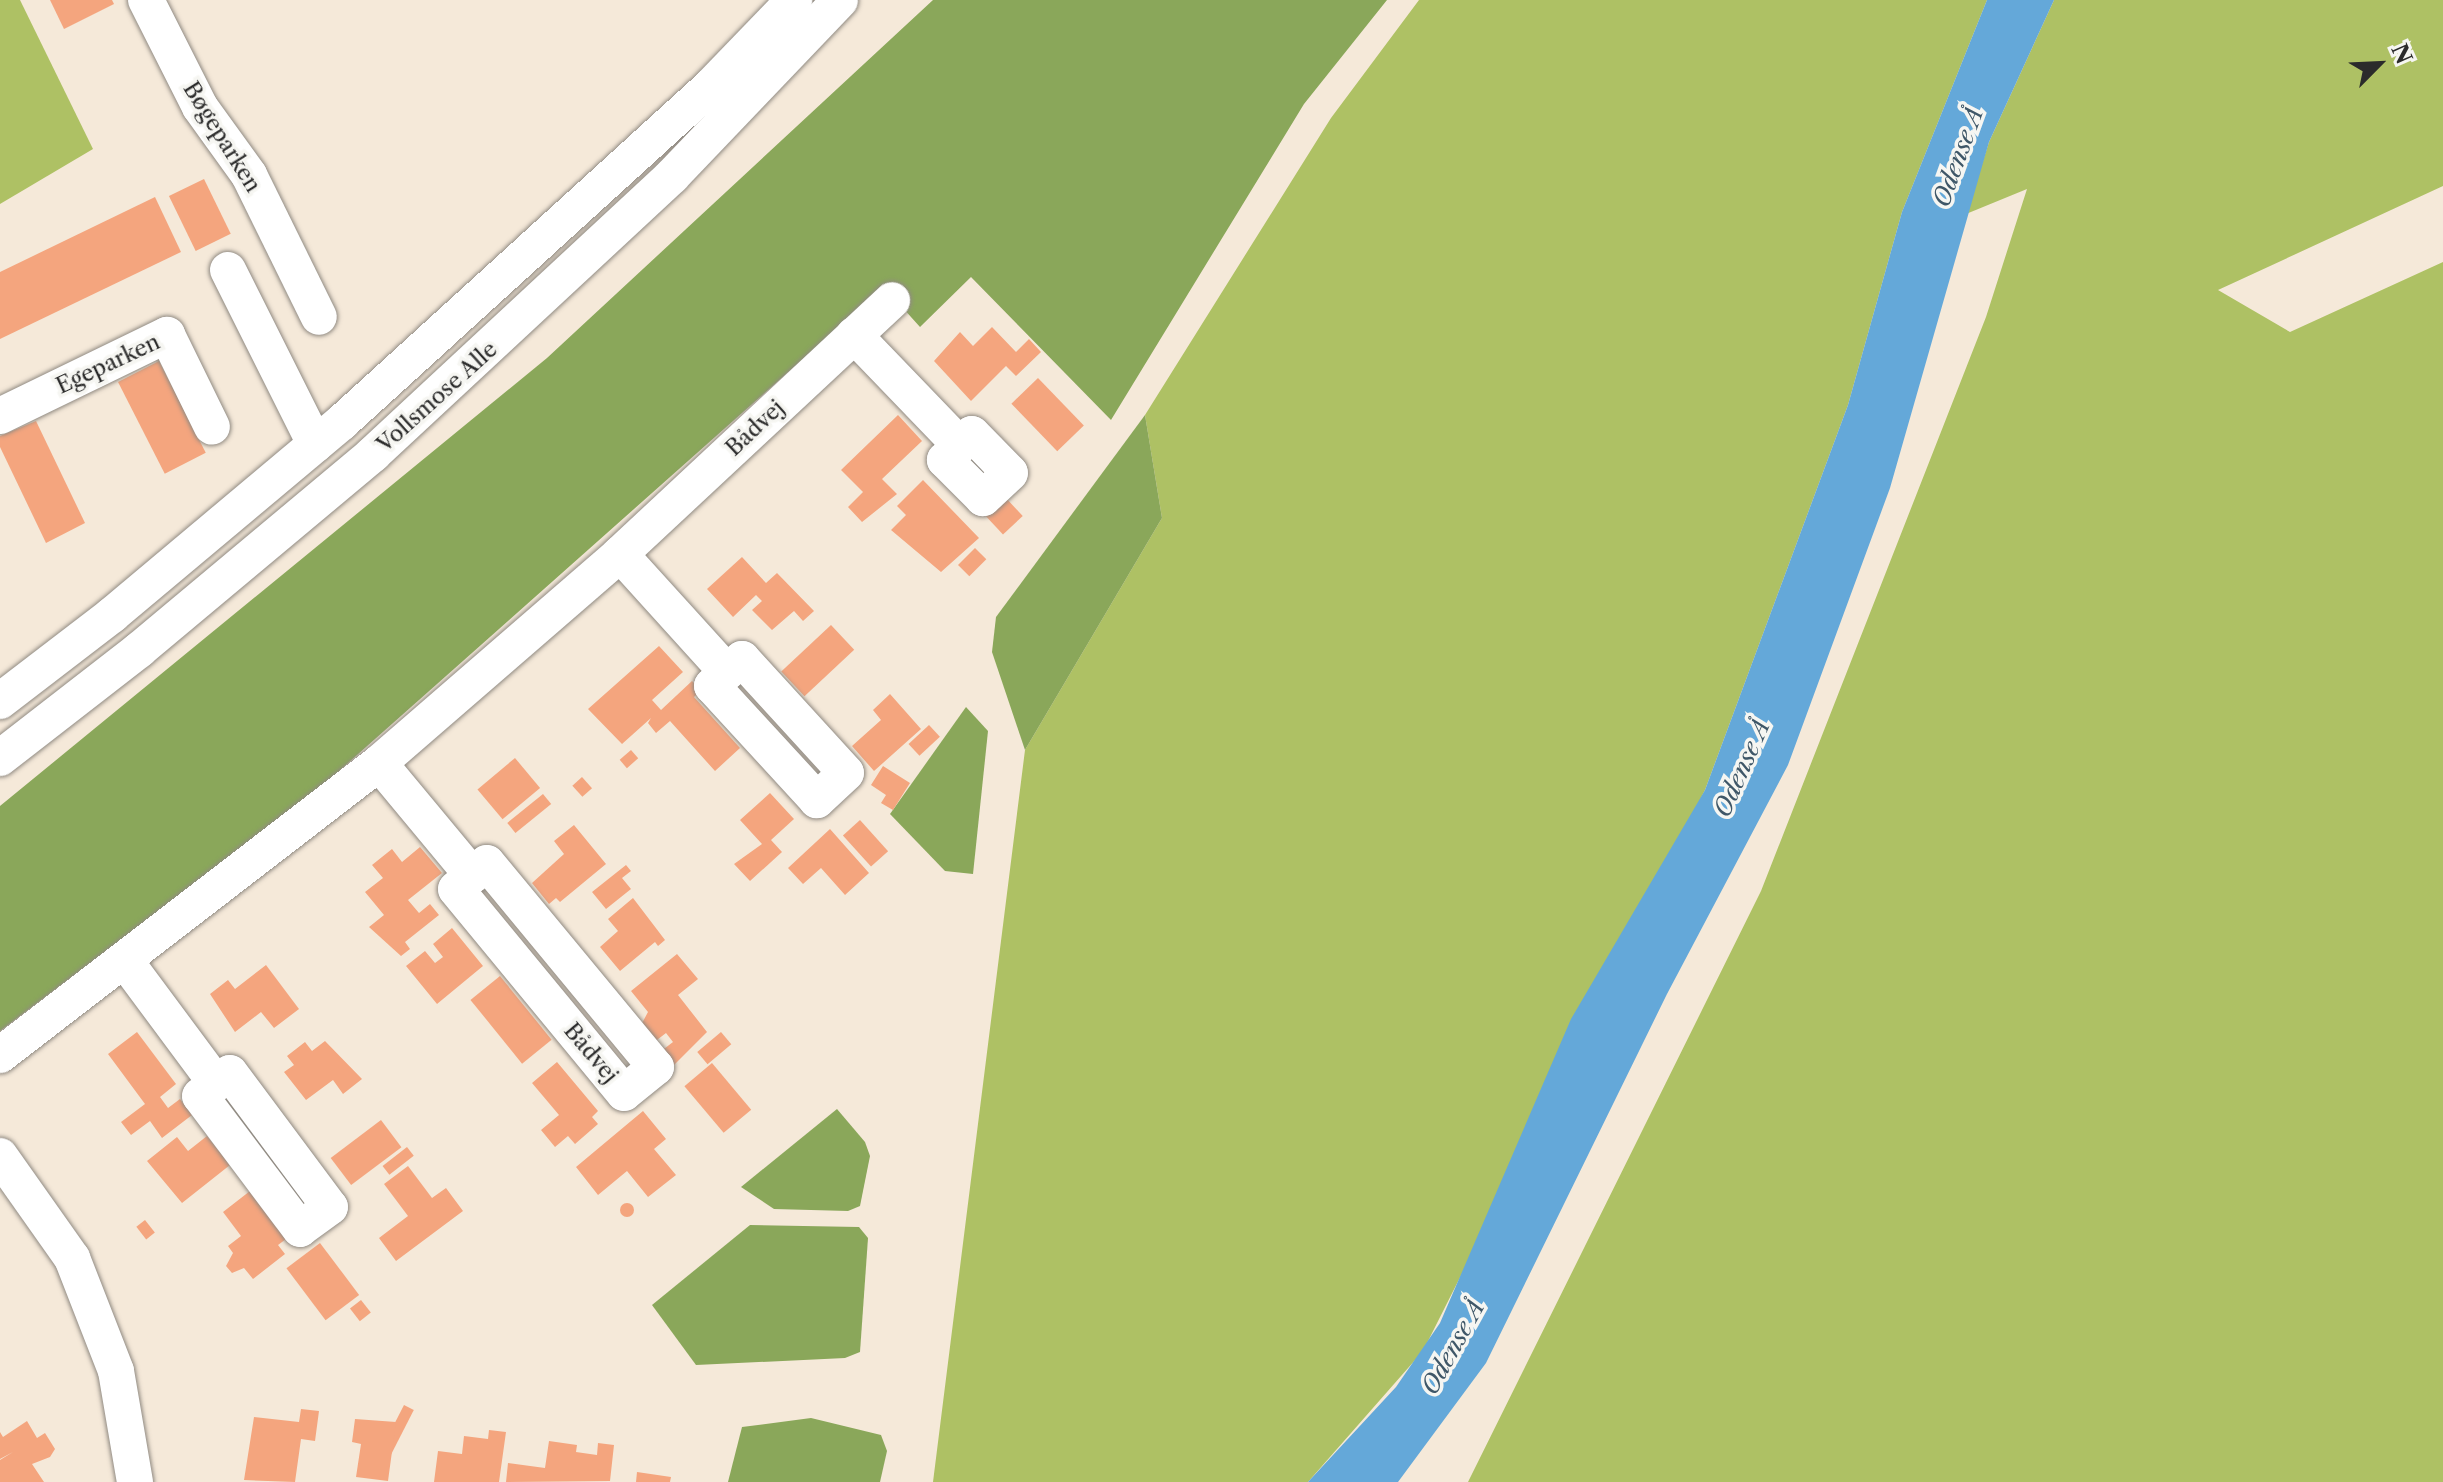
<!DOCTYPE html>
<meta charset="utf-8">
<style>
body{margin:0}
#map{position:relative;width:2443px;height:1482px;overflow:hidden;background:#f5e9d9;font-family:"Libre Caslon Text",serif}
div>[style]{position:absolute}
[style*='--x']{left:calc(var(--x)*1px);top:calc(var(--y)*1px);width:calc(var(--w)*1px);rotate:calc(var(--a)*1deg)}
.green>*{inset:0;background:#aec164}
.forest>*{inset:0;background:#8aa75a}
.water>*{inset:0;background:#64a8d9}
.building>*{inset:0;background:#f4a57e;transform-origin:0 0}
.round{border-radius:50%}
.roads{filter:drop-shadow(0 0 2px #908a82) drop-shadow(0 0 2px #908a82)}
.minor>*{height:36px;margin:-18px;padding:0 18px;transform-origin:18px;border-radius:18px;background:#fff}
span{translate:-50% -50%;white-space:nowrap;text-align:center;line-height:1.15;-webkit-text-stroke:7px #f6f6f2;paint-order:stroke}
.street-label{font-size:22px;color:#2b2b2b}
.water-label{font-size:24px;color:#3f5768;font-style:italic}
.north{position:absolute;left:2339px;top:24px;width:80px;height:80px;-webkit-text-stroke:6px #f6f6f2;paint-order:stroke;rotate:66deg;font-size:22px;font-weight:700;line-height:32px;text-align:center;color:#2b2b2b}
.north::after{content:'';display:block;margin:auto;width:28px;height:36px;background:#2b2b2b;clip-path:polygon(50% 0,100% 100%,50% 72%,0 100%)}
</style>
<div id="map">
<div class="green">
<div style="clip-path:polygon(0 0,20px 0,93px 149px,0 204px)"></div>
<div style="clip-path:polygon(1419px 0,1987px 0,1902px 212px,1848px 405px,1705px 790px,1423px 1351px,1308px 1482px,933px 1482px,1025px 750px,1162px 518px,1145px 415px,1331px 118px)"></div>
<div style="clip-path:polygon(2054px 0,2443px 0,2443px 186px,2218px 290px,2290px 332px,2443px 262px,2443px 1482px,1468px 1482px,1761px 891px,1986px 317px,2027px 189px,1966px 214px,1989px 142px)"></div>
</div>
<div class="forest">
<div style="clip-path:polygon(933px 0,1387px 0,1304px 104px,1111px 420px,971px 277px,920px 327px,884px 287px,312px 795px,0 1031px,0 806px,547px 358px)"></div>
<div style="clip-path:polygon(1145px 415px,1162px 518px,1025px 750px,992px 652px,996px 617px)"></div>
<div style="clip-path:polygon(966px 707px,988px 731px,973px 874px,945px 871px,890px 814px)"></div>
<div style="clip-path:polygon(837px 1109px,865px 1142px,870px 1156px,860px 1206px,848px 1211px,774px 1209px,741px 1187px)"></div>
<div style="clip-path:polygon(750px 1225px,859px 1227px,868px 1238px,860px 1352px,845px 1358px,696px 1365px,652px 1305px)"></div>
<div style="clip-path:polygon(811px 1418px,881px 1435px,887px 1451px,880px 1482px,728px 1482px,742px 1427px)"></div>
</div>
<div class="water">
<div style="clip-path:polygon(1987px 0,2054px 0,1989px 142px,1890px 488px,1788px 765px,1667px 994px,1486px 1363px,1398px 1482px,1308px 1482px,1396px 1387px,1440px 1323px,1571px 1019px,1705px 790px,1848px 405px,1902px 212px)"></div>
</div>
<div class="building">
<div style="clip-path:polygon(50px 0,112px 0,114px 4px,64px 29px)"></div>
<div style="left:204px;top:179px;width:61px;height:39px;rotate:64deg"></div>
<div style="clip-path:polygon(155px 197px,181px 252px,0 339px,0 272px)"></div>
<div style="clip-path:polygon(992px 327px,1016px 352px,1029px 339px,1041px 352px,1016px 376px,1006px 366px,971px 401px,934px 361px,960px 332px,973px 346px)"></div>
<div style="left:159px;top:361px;width:103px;height:46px;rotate:63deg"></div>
<div style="left:1038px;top:378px;width:66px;height:37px;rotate:46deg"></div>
<div style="clip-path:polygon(898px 415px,922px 441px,882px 479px,897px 494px,862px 522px,848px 507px,863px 492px,841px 470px)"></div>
<div style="clip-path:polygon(36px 421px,85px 523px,46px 543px,0 447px,0 436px)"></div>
<div style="clip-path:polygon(923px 480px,979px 538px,941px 572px,891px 530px,906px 515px,897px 506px)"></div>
<div style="left:1005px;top:497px;width:26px;height:27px;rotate:47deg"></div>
<div style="left:975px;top:548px;width:16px;height:24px;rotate:45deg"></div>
<div style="clip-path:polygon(742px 557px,766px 583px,777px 573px,814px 611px,803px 621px,794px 611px,772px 630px,752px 610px,762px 601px,756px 595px,733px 617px,707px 589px)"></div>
<div style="left:831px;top:625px;width:34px;height:68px;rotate:47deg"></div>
<div style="clip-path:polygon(659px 646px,683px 672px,652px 700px,661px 710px,692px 681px,701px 690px,694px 697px,740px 748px,715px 771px,670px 721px,656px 733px,648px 723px,651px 718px,622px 744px,588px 709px)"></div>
<div style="clip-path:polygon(890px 694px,921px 729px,874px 771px,852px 746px,881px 720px,873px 710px)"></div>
<div style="left:929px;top:725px;width:16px;height:28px;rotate:47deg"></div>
<div style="left:631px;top:750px;width:11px;height:15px;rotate:49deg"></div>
<div style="left:515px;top:758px;width:39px;height:49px;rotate:50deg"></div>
<div style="clip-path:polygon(883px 766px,910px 783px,893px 810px,881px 803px,886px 795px,871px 785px)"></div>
<div style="left:582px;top:777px;width:15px;height:13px;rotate:48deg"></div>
<div style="clip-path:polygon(770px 793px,794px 819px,771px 840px,782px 852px,750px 881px,734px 864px,762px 844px,740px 820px)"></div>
<div style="left:543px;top:794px;width:13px;height:46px;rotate:51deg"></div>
<div style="left:860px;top:820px;width:42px;height:23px;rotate:48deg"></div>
<div style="clip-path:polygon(574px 825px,606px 864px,560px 902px,556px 898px,549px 904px,532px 883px,564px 854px,554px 841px)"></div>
<div style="clip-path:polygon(830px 829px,869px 873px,845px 895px,821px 868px,803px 884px,788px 868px)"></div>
<div style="clip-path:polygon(420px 847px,442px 873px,408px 900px,419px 913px,430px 904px,439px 915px,405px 942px,410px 949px,401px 956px,369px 927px,384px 915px,365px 892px,383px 878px,372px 865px,392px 849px,402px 862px)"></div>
<div style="clip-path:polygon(626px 865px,631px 871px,622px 878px,631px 889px,606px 909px,592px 892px)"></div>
<div style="clip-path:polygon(633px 898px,665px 940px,658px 946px,655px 942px,620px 971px,600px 947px,618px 931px,608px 919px)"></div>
<div style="clip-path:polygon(452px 928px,483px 966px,437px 1004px,406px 966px,425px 951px,435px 963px,443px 957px,433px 944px)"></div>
<div style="clip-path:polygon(677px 954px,698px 979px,678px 995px,707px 1032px,672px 1067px,660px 1052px,673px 1042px,666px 1033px,653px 1043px,640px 1027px,648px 1012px,631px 991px)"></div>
<div style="clip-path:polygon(266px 965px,299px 1009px,274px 1028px,261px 1012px,235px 1032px,210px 994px,228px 980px,235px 989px)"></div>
<div style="left:500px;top:976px;width:82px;height:38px;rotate:51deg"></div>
<div style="clip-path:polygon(137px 1032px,176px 1084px,160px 1097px,168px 1108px,180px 1099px,192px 1115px,162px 1138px,150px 1121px,131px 1135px,121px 1122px,145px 1104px,108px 1054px)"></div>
<div style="left:721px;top:1032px;width:16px;height:31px;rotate:50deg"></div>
<div style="clip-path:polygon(325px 1041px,362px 1079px,343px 1094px,333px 1080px,306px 1100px,284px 1072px,294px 1065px,287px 1056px,305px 1042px,312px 1051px)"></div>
<div style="clip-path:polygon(557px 1062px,598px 1111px,592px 1117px,598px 1124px,575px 1144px,568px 1136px,555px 1147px,541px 1130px,559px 1115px,532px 1083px)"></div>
<div style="left:712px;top:1063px;width:61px;height:36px;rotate:50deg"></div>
<div style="clip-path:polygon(643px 1111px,666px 1139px,654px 1149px,676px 1175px,648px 1197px,627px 1171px,598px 1195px,576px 1167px)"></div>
<div style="left:381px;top:1120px;width:34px;height:63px;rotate:53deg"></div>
<div style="clip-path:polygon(207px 1136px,230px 1165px,182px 1203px,147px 1161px,177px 1137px,188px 1151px)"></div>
<div style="left:407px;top:1147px;width:11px;height:31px;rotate:52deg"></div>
<div style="clip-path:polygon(408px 1166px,432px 1198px,446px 1188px,463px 1211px,396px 1261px,379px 1238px,408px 1216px,384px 1184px)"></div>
<div style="clip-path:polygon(250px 1191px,286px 1239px,278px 1245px,285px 1254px,253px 1279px,244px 1268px,232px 1273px,226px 1266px,233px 1253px,228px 1246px,241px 1236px,223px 1212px)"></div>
<div class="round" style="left:620px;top:1203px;width:14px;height:14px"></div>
<div style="left:145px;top:1220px;width:16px;height:11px;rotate:52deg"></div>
<div style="left:320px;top:1243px;width:65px;height:42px;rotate:53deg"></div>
<div style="left:361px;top:1300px;width:16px;height:14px;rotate:52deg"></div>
<div style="left:404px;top:1405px;width:11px;height:54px;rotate:27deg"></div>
<div style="clip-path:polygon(301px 1409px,319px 1411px,315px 1441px,301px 1439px,295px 1482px,244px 1480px,254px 1417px,299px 1422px)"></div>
<div style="clip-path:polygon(355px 1419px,396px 1422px,388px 1481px,356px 1477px,361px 1444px,352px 1442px)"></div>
<div style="clip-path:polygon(27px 1421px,37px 1438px,45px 1433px,55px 1449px,50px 1457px,32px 1464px,44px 1482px,0 1482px,0 1460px,13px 1452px,0 1459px,0 1432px,3px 1437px)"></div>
<div style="clip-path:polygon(489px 1430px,506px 1432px,499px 1482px,434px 1482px,438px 1451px,462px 1454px,464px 1436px,488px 1439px)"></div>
<div style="clip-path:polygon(549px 1441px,577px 1445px,576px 1452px,597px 1455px,598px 1443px,614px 1445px,610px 1481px,506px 1482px,508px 1463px,545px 1468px)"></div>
<div style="clip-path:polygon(637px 1472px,671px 1477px,670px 1482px,636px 1482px)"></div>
</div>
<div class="roads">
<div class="minor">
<div style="--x:146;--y:0;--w:120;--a:63.2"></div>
<div style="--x:200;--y:107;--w:84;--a:54.2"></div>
<div style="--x:249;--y:175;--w:158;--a:63.8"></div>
<div style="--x:228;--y:270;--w:195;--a:63.4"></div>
<div style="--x:854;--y:335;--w:153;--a:46.1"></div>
<div style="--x:960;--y:445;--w:16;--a:-43"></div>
<div style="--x:972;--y:434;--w:54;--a:45.7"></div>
<div style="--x:1010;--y:473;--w:37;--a:137"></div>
<div style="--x:983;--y:498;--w:54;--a:-135"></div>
<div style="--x:945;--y:460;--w:21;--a:-45"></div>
<div style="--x:0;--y:416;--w:186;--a:-25.9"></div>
<div style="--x:167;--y:335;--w:102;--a:63.9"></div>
<div style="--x:620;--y:554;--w:159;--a:47.8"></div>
<div style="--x:727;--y:672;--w:20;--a:-41"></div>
<div style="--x:742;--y:659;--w:154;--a:47.6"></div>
<div style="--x:846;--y:773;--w:40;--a:137"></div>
<div style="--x:817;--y:800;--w:155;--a:-132.6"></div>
<div style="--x:712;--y:686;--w:21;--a:-43"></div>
<div style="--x:0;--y:701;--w:141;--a:-37.5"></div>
<div style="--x:112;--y:615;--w:300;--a:-40"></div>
<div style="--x:342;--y:422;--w:499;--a:-42.3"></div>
<div style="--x:711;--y:86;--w:120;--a:-46"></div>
<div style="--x:0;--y:758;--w:176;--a:-37.8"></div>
<div style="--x:139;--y:650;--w:305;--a:-39.9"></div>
<div style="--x:373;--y:454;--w:408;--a:-42.9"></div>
<div style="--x:672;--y:176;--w:243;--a:-46.3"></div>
<div style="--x:379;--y:763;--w:146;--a:50.3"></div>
<div style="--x:472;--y:875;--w:19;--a:-39"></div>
<div style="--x:487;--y:863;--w:265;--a:50.4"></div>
<div style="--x:656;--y:1067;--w:41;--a:140.9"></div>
<div style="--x:624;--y:1093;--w:264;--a:-129.5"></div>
<div style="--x:456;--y:889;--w:21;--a:-41"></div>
<div style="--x:126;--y:962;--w:151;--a:53.4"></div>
<div style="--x:216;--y:1083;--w:17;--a:-36"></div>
<div style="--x:230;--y:1073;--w:167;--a:53.3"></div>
<div style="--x:330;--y:1207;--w:37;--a:144"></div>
<div style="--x:300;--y:1229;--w:166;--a:-126.9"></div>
<div style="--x:200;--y:1096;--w:21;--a:-39"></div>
<div style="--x:0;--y:1055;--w:478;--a:-37.6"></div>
<div style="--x:379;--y:763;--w:319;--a:-40.9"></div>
<div style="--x:620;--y:554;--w:372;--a:-43"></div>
<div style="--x:0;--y:1156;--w:125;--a:54.8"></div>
<div style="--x:72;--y:1258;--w:121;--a:68.7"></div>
<div style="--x:116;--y:1371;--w:113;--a:80.3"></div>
</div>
</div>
<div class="street-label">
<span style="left:222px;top:137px;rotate:58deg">Bøgeparken</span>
<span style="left:108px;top:364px;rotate:-25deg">Egeparken</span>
<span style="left:437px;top:397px;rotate:-42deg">Vollsmose Alle</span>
<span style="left:755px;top:428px;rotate:-43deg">Bådvej</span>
<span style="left:591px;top:1053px;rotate:50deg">Bådvej</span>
</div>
<div class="water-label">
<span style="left:1958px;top:157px;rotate:-70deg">Odense Å</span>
<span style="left:1742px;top:768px;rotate:-66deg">Odense Å</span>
<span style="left:1453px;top:1347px;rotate:-61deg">Odense Å</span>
</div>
<div class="north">N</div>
</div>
